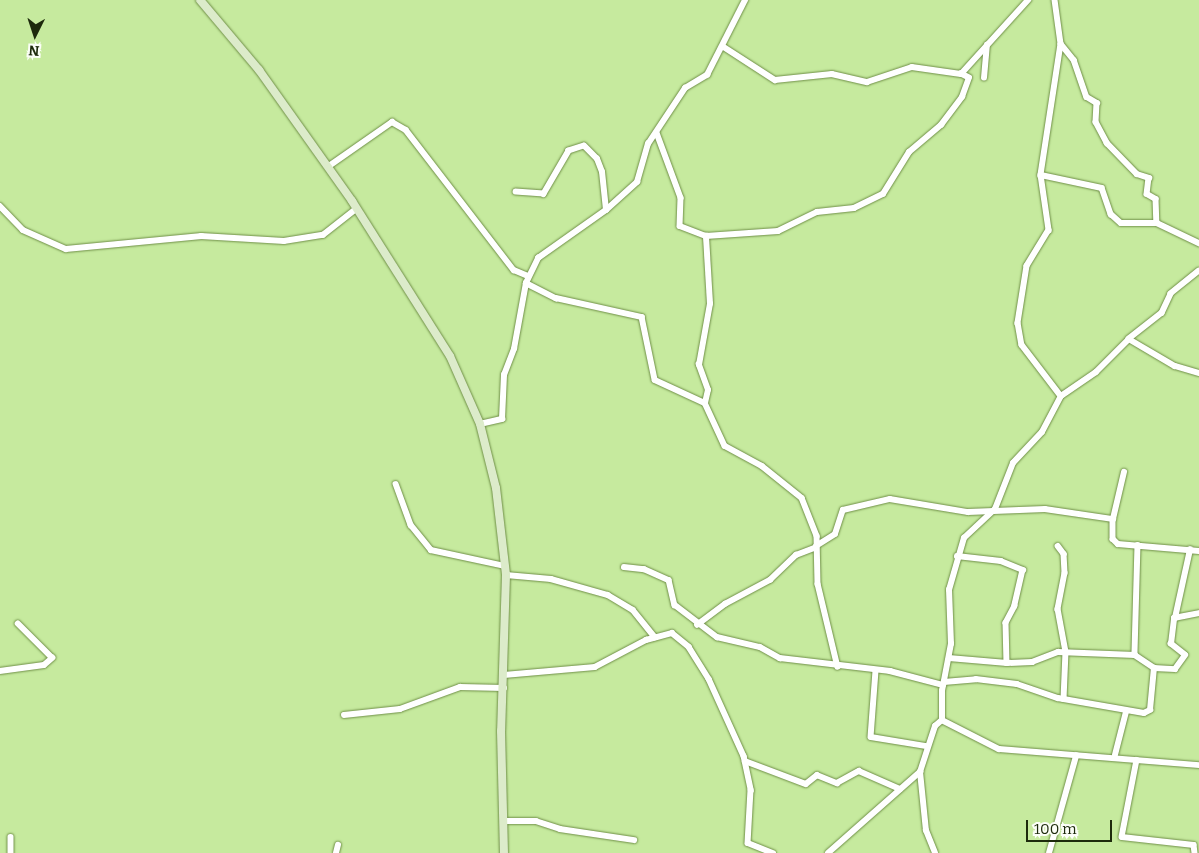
<!DOCTYPE html>
<style>
body{margin:0}
#map{position:relative;width:1199px;height:853px;overflow:hidden;background:#c6ea9e;font-family:Bitter,serif}
div>[style]{position:absolute}
[style*='--x']{left:calc(var(--x)*1px);top:calc(var(--y)*1px);width:calc(var(--w)*1px);rotate:calc(var(--a)*1deg)}
.roads{filter:drop-shadow(0 0 1px #6f8f47) drop-shadow(0 0 1px #6f8f47)}
.street>*{height:5.5px;margin:-2.75px;padding:0 2.75px;transform-origin:2.75px;border-radius:2.75px;background:#fff}
.secondary>*{height:8px;margin:-4px;padding:0 4px;transform-origin:4px;border-radius:4px;background:#dcebca}
span{translate:-50% -50%;white-space:nowrap;text-align:center;line-height:1.15;-webkit-text-stroke:4px #fbfef7;paint-order:stroke}
.north{position:absolute;left:10px;top:10px;width:50px;height:50px;-webkit-text-stroke:4px #fbfef7;paint-order:stroke;rotate:184deg;font-size:14px;font-weight:700;line-height:20px;text-align:center;color:#1d2a0c}
.north::after{content:'';display:block;margin:auto;width:18px;height:22px;background:#1d2a0c;clip-path:polygon(50% 0,100% 100%,50% 72%,0 100%)}
.scale{position:absolute;left:1026px;top:820px;width:86px;height:22px;box-sizing:border-box;border:2px solid #1d2a0c;border-top:0;padding-left:6px;font-size:15px;line-height:18px;white-space:nowrap;color:#1d2a0c;-webkit-text-stroke:4px #fbfef7;paint-order:stroke}
</style>
<div id="map">
<div class="roads">
<div class="street">
<div style="--x:1055;--y:0;--w:44;--a:82.2"></div>
<div style="--x:1061;--y:44;--w:21;--a:51"></div>
<div style="--x:1074;--y:60;--w:39;--a:71"></div>
<div style="--x:1087;--y:97;--w:12;--a:31"></div>
<div style="--x:1097;--y:103;--w:19;--a:93"></div>
<div style="--x:1096;--y:122;--w:24;--a:62"></div>
<div style="--x:1107;--y:143;--w:43;--a:45.9"></div>
<div style="--x:1137;--y:174;--w:13;--a:18"></div>
<div style="--x:1149;--y:178;--w:16;--a:97"></div>
<div style="--x:1147;--y:194;--w:10;--a:29"></div>
<div style="--x:1156;--y:199;--w:24;--a:88"></div>
<div style="--x:1157;--y:223;--w:47;--a:25.5"></div>
<div style="--x:1061;--y:44;--w:133;--a:98.7"></div>
<div style="--x:1041;--y:175;--w:56;--a:81.7"></div>
<div style="--x:1049;--y:230;--w:42;--a:121.4"></div>
<div style="--x:1027;--y:266;--w:58;--a:99"></div>
<div style="--x:1018;--y:323;--w:22;--a:80"></div>
<div style="--x:1022;--y:345;--w:64;--a:52.6"></div>
<div style="--x:724;--y:47;--w:61;--a:32.9"></div>
<div style="--x:775;--y:80;--w:57;--a:-6"></div>
<div style="--x:832;--y:74;--w:36;--a:13"></div>
<div style="--x:867;--y:82;--w:47;--a:-18.4"></div>
<div style="--x:912;--y:67;--w:49;--a:8.1"></div>
<div style="--x:961;--y:74;--w:100;--a:-47.8"></div>
<div style="--x:984;--y:78;--w:33;--a:-85"></div>
<div style="--x:657;--y:133;--w:69;--a:69.7"></div>
<div style="--x:681;--y:198;--w:28;--a:92"></div>
<div style="--x:680;--y:226;--w:28;--a:21"></div>
<div style="--x:706;--y:236;--w:72;--a:-4"></div>
<div style="--x:778;--y:231;--w:43;--a:-26"></div>
<div style="--x:817;--y:212;--w:37;--a:-6"></div>
<div style="--x:854;--y:208;--w:32;--a:-26"></div>
<div style="--x:883;--y:194;--w:49;--a:-58.2"></div>
<div style="--x:909;--y:152;--w:42;--a:-40.2"></div>
<div style="--x:941;--y:125;--w:35;--a:-53"></div>
<div style="--x:962;--y:97;--w:20;--a:-70"></div>
<div style="--x:969;--y:78;--w:9;--a:-153"></div>
<div style="--x:329;--y:166;--w:77;--a:-34.9"></div>
<div style="--x:392;--y:122;--w:16;--a:30"></div>
<div style="--x:406;--y:130;--w:177;--a:52.4"></div>
<div style="--x:514;--y:270;--w:15;--a:23"></div>
<div style="--x:1041;--y:175;--w:62;--a:12"></div>
<div style="--x:1102;--y:188;--w:28;--a:71"></div>
<div style="--x:1111;--y:214;--w:13;--a:42"></div>
<div style="--x:1121;--y:223;--w:36;--a:0"></div>
<div style="--x:0;--y:206;--w:33;--a:46"></div>
<div style="--x:23;--y:230;--w:47;--a:23.8"></div>
<div style="--x:66;--y:249;--w:136;--a:-5.5"></div>
<div style="--x:201;--y:236;--w:83;--a:3.4"></div>
<div style="--x:284;--y:241;--w:39;--a:-9"></div>
<div style="--x:323;--y:235;--w:42;--a:-38.2"></div>
<div style="--x:606;--y:210;--w:42;--a:-42.1"></div>
<div style="--x:637;--y:182;--w:40;--a:-74"></div>
<div style="--x:648;--y:144;--w:67;--a:-56.5"></div>
<div style="--x:685;--y:88;--w:26;--a:-31"></div>
<div style="--x:707;--y:75;--w:84;--a:-63.1"></div>
<div style="--x:1199;--y:271;--w:36;--a:141"></div>
<div style="--x:1171;--y:294;--w:21;--a:115"></div>
<div style="--x:1162;--y:313;--w:42;--a:141.8"></div>
<div style="--x:1129;--y:339;--w:53;--a:30.4"></div>
<div style="--x:1175;--y:366;--w:25;--a:16"></div>
<div style="--x:526;--y:283;--w:34;--a:27"></div>
<div style="--x:556;--y:298;--w:88;--a:12.5"></div>
<div style="--x:642;--y:317;--w:64;--a:78.3"></div>
<div style="--x:655;--y:380;--w:55;--a:24.7"></div>
<div style="--x:705;--y:403;--w:47;--a:65.1"></div>
<div style="--x:725;--y:446;--w:42;--a:28.4"></div>
<div style="--x:762;--y:466;--w:51;--a:38.7"></div>
<div style="--x:802;--y:498;--w:41;--a:68.5"></div>
<div style="--x:817;--y:536;--w:48;--a:88.8"></div>
<div style="--x:818;--y:584;--w:85;--a:76.5"></div>
<div style="--x:705;--y:403;--w:13;--a:-77"></div>
<div style="--x:708;--y:390;--w:27;--a:-110"></div>
<div style="--x:699;--y:365;--w:62;--a:-79.8"></div>
<div style="--x:710;--y:304;--w:68;--a:-93.4"></div>
<div style="--x:480;--y:424;--w:23;--a:-13"></div>
<div style="--x:502;--y:419;--w:44;--a:-87.4"></div>
<div style="--x:504;--y:375;--w:28;--a:-69"></div>
<div style="--x:514;--y:349;--w:67;--a:-79.7"></div>
<div style="--x:526;--y:283;--w:28;--a:-64"></div>
<div style="--x:538;--y:258;--w:83;--a:-35.2"></div>
<div style="--x:606;--y:210;--w:38;--a:-96"></div>
<div style="--x:602;--y:172;--w:14;--a:-111"></div>
<div style="--x:597;--y:159;--w:18;--a:-135"></div>
<div style="--x:584;--y:146;--w:16;--a:162"></div>
<div style="--x:569;--y:151;--w:50;--a:120.2"></div>
<div style="--x:544;--y:194;--w:28;--a:-176"></div>
<div style="--x:396;--y:484;--w:44;--a:69.9"></div>
<div style="--x:411;--y:525;--w:32;--a:51"></div>
<div style="--x:431;--y:550;--w:76;--a:12.2"></div>
<div style="--x:1113;--y:519;--w:48;--a:-76.8"></div>
<div style="--x:1138;--y:545;--w:110;--a:91.6"></div>
<div style="--x:1135;--y:655;--w:23;--a:34"></div>
<div style="--x:816;--y:546;--w:22;--a:-32"></div>
<div style="--x:835;--y:534;--w:25;--a:-72"></div>
<div style="--x:843;--y:510;--w:48;--a:-13.2"></div>
<div style="--x:890;--y:499;--w:79;--a:9.5"></div>
<div style="--x:968;--y:512;--w:77;--a:-2.2"></div>
<div style="--x:1045;--y:509;--w:69;--a:8.4"></div>
<div style="--x:1113;--y:519;--w:20;--a:90"></div>
<div style="--x:1113;--y:539;--w:7;--a:45"></div>
<div style="--x:1118;--y:544;--w:81;--a:4.9"></div>
<div style="--x:1058;--y:546;--w:10;--a:53"></div>
<div style="--x:1064;--y:554;--w:19;--a:87"></div>
<div style="--x:1065;--y:573;--w:37;--a:101"></div>
<div style="--x:1058;--y:609;--w:44;--a:79.5"></div>
<div style="--x:1066;--y:652;--w:47;--a:92.4"></div>
<div style="--x:957;--y:556;--w:44;--a:6.5"></div>
<div style="--x:1001;--y:561;--w:24;--a:22"></div>
<div style="--x:1023;--y:570;--w:37;--a:103"></div>
<div style="--x:1015;--y:606;--w:19;--a:118"></div>
<div style="--x:1006;--y:623;--w:40;--a:88.6"></div>
<div style="--x:624;--y:567;--w:20;--a:6"></div>
<div style="--x:644;--y:569;--w:27;--a:24"></div>
<div style="--x:669;--y:580;--w:26;--a:77"></div>
<div style="--x:675;--y:605;--w:53;--a:37.3"></div>
<div style="--x:717;--y:637;--w:44;--a:13.1"></div>
<div style="--x:760;--y:647;--w:23;--a:29"></div>
<div style="--x:780;--y:658;--w:111;--a:6.7"></div>
<div style="--x:890;--y:671;--w:55;--a:14.8"></div>
<div style="--x:506;--y:575;--w:45;--a:5.1"></div>
<div style="--x:551;--y:579;--w:59;--a:15.7"></div>
<div style="--x:608;--y:595;--w:29;--a:31"></div>
<div style="--x:633;--y:610;--w:35;--a:51"></div>
<div style="--x:1175;--y:618;--w:70;--a:-77.6"></div>
<div style="--x:697;--y:625;--w:35;--a:-37"></div>
<div style="--x:725;--y:604;--w:51;--a:-28.1"></div>
<div style="--x:770;--y:580;--w:36;--a:-44"></div>
<div style="--x:796;--y:555;--w:19;--a:-21"></div>
<div style="--x:949;--y:658;--w:58;--a:4.9"></div>
<div style="--x:1007;--y:663;--w:25;--a:-2"></div>
<div style="--x:1032;--y:662;--w:28;--a:-21"></div>
<div style="--x:1058;--y:652;--w:77;--a:2.2"></div>
<div style="--x:0;--y:671;--w:44;--a:-7.8"></div>
<div style="--x:44;--y:665;--w:11;--a:-41"></div>
<div style="--x:52;--y:658;--w:48;--a:-135"></div>
<div style="--x:876;--y:671;--w:66;--a:94.3"></div>
<div style="--x:871;--y:737;--w:56;--a:9.3"></div>
<div style="--x:504;--y:675;--w:91;--a:-5"></div>
<div style="--x:595;--y:667;--w:58;--a:-27.9"></div>
<div style="--x:646;--y:640;--w:27;--a:-15"></div>
<div style="--x:672;--y:633;--w:22;--a:39"></div>
<div style="--x:689;--y:647;--w:38;--a:58"></div>
<div style="--x:709;--y:679;--w:85;--a:65.6"></div>
<div style="--x:744;--y:756;--w:35;--a:78"></div>
<div style="--x:751;--y:790;--w:53;--a:93.2"></div>
<div style="--x:748;--y:843;--w:27;--a:22"></div>
<div style="--x:944;--y:682;--w:32;--a:-5"></div>
<div style="--x:976;--y:679;--w:41;--a:7"></div>
<div style="--x:1017;--y:684;--w:43;--a:18.9"></div>
<div style="--x:1058;--y:698;--w:87;--a:9.9"></div>
<div style="--x:1144;--y:713;--w:7;--a:-27"></div>
<div style="--x:1150;--y:710;--w:42;--a:-84.6"></div>
<div style="--x:1154;--y:668;--w:21;--a:3"></div>
<div style="--x:1175;--y:669;--w:17;--a:-54"></div>
<div style="--x:1185;--y:655;--w:18;--a:-142"></div>
<div style="--x:1171;--y:644;--w:26;--a:-83"></div>
<div style="--x:1174;--y:618;--w:25;--a:-11"></div>
<div style="--x:344;--y:715;--w:56;--a:-6.1"></div>
<div style="--x:400;--y:709;--w:64;--a:-20.1"></div>
<div style="--x:460;--y:687;--w:44;--a:1.3"></div>
<div style="--x:942;--y:720;--w:29;--a:-90"></div>
<div style="--x:942;--y:691;--w:48;--a:-79.2"></div>
<div style="--x:951;--y:644;--w:54;--a:-92.1"></div>
<div style="--x:949;--y:590;--w:54;--a:-73.9"></div>
<div style="--x:964;--y:538;--w:42;--a:-43.1"></div>
<div style="--x:995;--y:509;--w:49;--a:-68.6"></div>
<div style="--x:1013;--y:463;--w:42;--a:-46.9"></div>
<div style="--x:1042;--y:432;--w:41;--a:-62.2"></div>
<div style="--x:1061;--y:396;--w:42;--a:-34.4"></div>
<div style="--x:1096;--y:372;--w:47;--a:-45"></div>
<div style="--x:1115;--y:755;--w:44;--a:-75.7"></div>
<div style="--x:1137;--y:760;--w:78;--a:101"></div>
<div style="--x:1122;--y:837;--w:72;--a:6.3"></div>
<div style="--x:1194;--y:845;--w:8;--a:83"></div>
<div style="--x:745;--y:761;--w:65;--a:20.7"></div>
<div style="--x:806;--y:784;--w:14;--a:-39"></div>
<div style="--x:817;--y:775;--w:22;--a:22"></div>
<div style="--x:837;--y:783;--w:25;--a:-29"></div>
<div style="--x:859;--y:771;--w:45;--a:23.7"></div>
<div style="--x:503;--y:821;--w:33;--a:0"></div>
<div style="--x:536;--y:821;--w:25;--a:18"></div>
<div style="--x:560;--y:829;--w:75;--a:8.5"></div>
<div style="--x:11;--y:837;--w:16;--a:90"></div>
<div style="--x:336;--y:853;--w:8;--a:-76"></div>
<div style="--x:828;--y:853;--w:123;--a:-41.4"></div>
<div style="--x:935;--y:853;--w:24;--a:-112"></div>
<div style="--x:926;--y:831;--w:59;--a:-95.8"></div>
<div style="--x:920;--y:772;--w:48;--a:-71.9"></div>
<div style="--x:935;--y:726;--w:9;--a:-41"></div>
<div style="--x:942;--y:720;--w:64;--a:27"></div>
<div style="--x:999;--y:749;--w:201;--a:4.6"></div>
<div style="--x:1049;--y:853;--w:101;--a:-74.4"></div>
</div>
<div class="secondary">
<div style="--x:200;--y:0;--w:92;--a:49.9"></div>
<div style="--x:259;--y:70;--w:161;--a:54.6"></div>
<div style="--x:352;--y:201;--w:183;--a:57.7"></div>
<div style="--x:450;--y:356;--w:74;--a:66.2"></div>
<div style="--x:480;--y:424;--w:66;--a:76"></div>
<div style="--x:496;--y:488;--w:88;--a:83.4"></div>
<div style="--x:506;--y:575;--w:156;--a:91.8"></div>
<div style="--x:501;--y:731;--w:122;--a:88.6"></div>
</div>
</div>
<div class="north">N</div>
<div class="scale">100 m</div>
</div>
